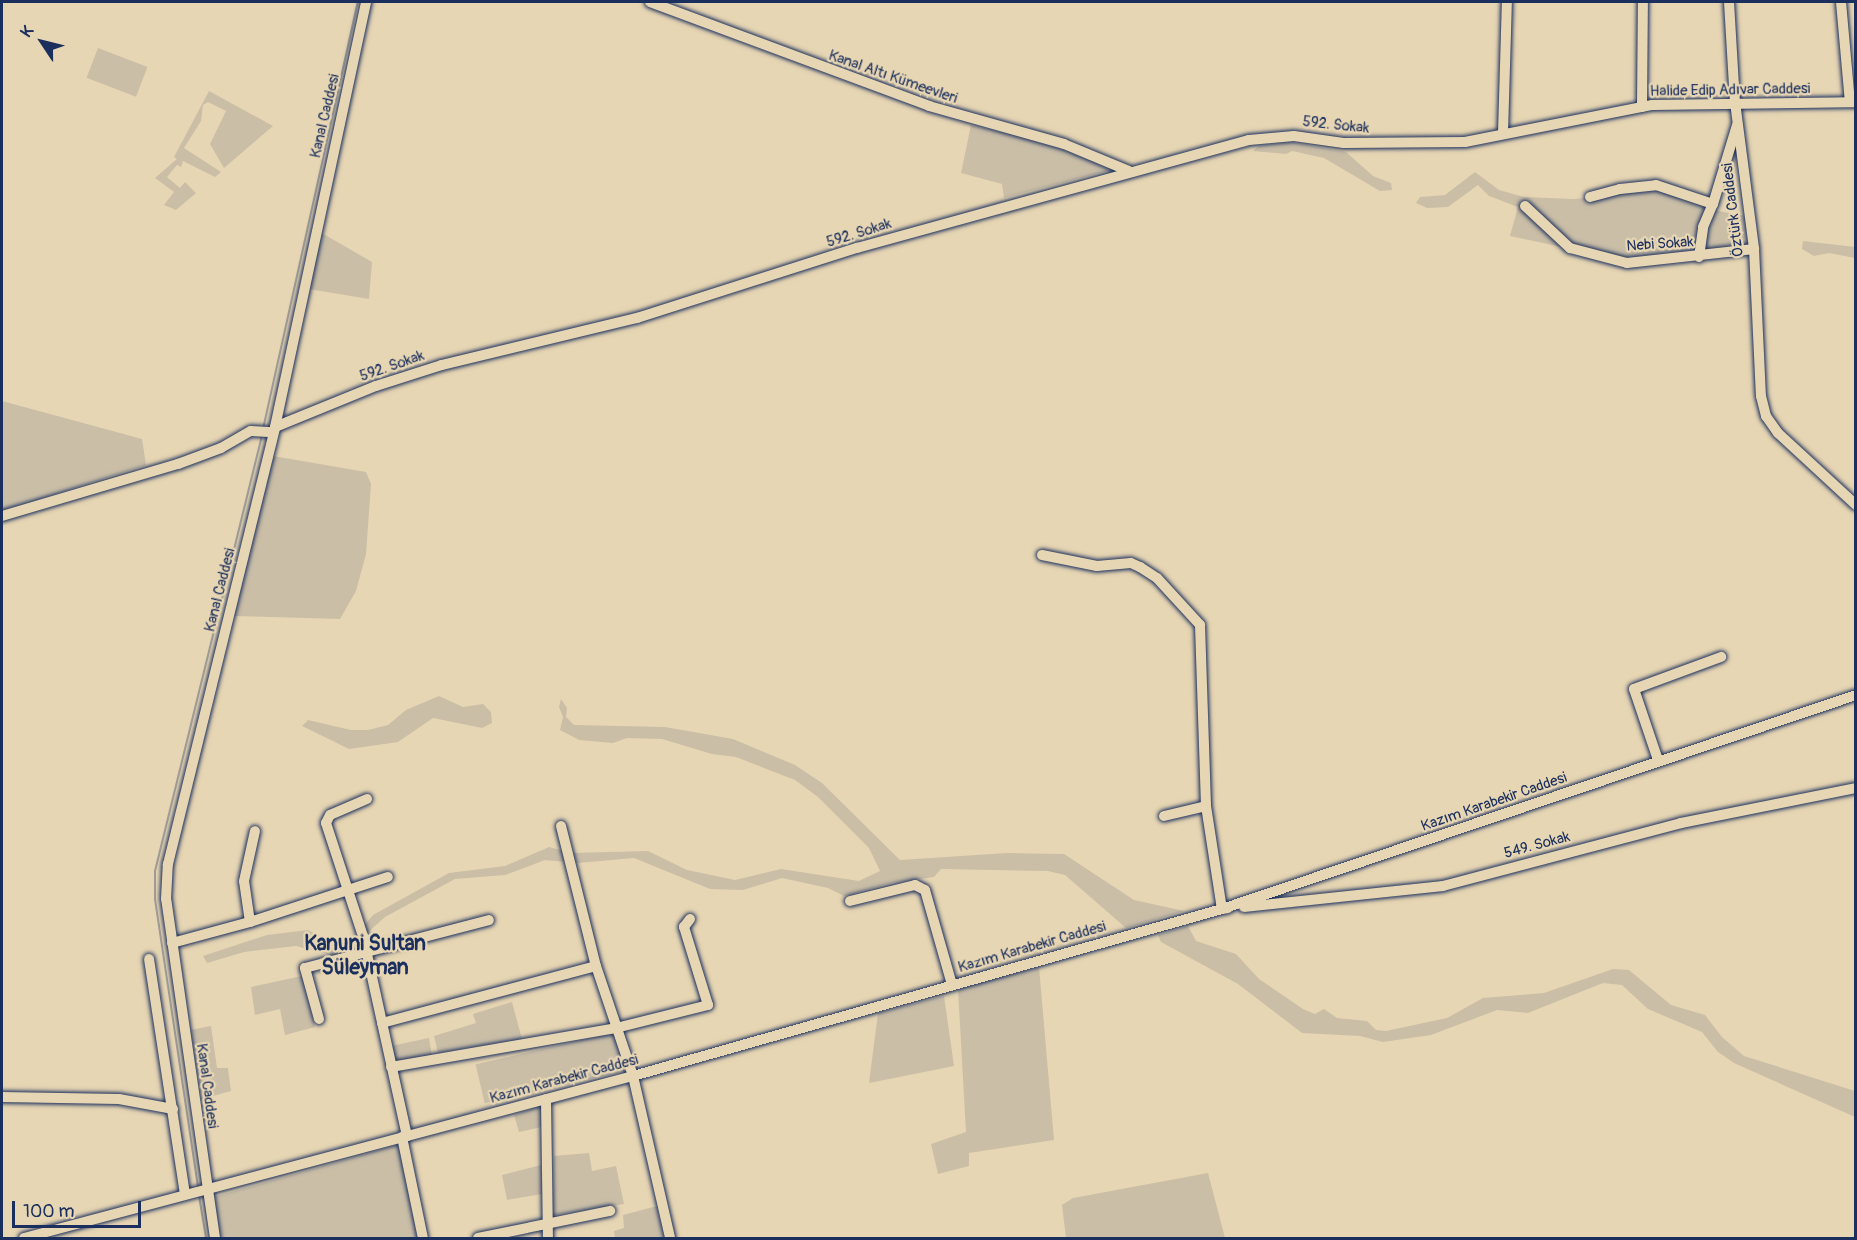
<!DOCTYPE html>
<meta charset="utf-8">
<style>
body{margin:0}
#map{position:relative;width:1857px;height:1240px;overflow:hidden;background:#e7d6b3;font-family:Pangolin,sans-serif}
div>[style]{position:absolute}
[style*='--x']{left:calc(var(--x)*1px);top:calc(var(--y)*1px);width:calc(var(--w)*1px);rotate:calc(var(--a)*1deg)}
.green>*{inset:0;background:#cabea7;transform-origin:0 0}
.stream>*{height:2px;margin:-1px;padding:0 1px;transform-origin:1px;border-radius:1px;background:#a19d96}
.roads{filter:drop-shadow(0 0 2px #1b2f5e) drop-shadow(0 0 2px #1b2f5e)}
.minor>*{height:10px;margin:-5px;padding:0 5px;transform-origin:5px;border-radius:5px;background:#e7d6b3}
span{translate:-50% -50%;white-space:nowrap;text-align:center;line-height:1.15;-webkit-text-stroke:4.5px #e7d6b3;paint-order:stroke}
.street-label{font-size:15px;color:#1b2f5e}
.district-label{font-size:21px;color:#1b2f5e;font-weight:700}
.frame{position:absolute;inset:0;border:3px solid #1b2f5e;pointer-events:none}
.north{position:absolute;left:12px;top:12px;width:60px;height:60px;-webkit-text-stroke:4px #e7d6b3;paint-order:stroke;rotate:305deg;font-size:16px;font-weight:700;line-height:24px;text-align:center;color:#1b2f5e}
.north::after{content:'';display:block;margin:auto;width:21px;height:27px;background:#1b2f5e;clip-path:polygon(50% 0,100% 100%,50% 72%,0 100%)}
.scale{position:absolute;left:12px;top:1201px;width:129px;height:27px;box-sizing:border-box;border:3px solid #1b2f5e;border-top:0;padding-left:8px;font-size:18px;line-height:21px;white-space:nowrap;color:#1b2f5e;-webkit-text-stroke:4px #e7d6b3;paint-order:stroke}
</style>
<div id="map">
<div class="green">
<div style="left:98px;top:48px;width:53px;height:32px;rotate:21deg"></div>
<div style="clip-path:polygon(209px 91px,273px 126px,224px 168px,210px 144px,226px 111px,208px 102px,203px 105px,201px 121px,184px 148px,221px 172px,215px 177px,183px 161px,181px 167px,177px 165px,167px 177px,180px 188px,185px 182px,196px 193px,176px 210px,164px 205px,174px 192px,155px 178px,177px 159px,174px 157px)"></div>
<div style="clip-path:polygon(971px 125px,1050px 144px,1115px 169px,1004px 198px,1002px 184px,961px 173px)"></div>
<div style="clip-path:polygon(1290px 142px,1346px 152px,1373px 176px,1391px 183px,1392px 190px,1380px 191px,1324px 158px,1292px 151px,1286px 154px,1253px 151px,1259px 146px)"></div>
<div style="clip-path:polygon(1475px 172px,1499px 190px,1524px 197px,1574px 199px,1660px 190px,1704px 204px,1707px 209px,1746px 216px,1747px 244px,1742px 249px,1643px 259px,1614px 258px,1510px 236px,1518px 207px,1489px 196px,1478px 185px,1448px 207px,1427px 208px,1416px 203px,1420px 197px,1445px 195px)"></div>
<div style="clip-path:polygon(320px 232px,372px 262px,369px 299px,309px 289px)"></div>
<div style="clip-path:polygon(1803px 241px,1855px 247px,1855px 258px,1829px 253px,1814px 256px,1802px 249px)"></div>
<div style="clip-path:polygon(2px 401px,142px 439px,146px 465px,2px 511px)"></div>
<div style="clip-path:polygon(273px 456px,366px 472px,371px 484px,366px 554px,356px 591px,340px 619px,234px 616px)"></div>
<div style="clip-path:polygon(439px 696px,463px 707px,483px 704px,491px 712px,492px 723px,482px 728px,433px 718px,398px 742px,349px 749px,302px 726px,308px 720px,351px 730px,368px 730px,388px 725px,406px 710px)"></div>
<div style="clip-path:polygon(561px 699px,567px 708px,566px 717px,574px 725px,665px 727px,733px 739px,795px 765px,822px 783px,900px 860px,1007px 853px,1064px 854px,1134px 900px,1184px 911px,1126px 928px,1065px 875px,1048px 871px,941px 869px,934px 877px,890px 883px,844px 896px,828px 888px,782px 878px,743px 890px,710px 889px,634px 858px,578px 863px,545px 860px,505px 875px,455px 879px,385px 917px,366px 934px,362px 928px,373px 915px,449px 873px,505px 866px,549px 847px,571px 853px,648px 851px,687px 870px,735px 880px,781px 869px,859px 881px,880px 871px,869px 848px,818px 797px,795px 780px,736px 757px,712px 754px,662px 739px,627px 738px,613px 743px,579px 740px,560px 730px,563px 717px,559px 707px)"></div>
<div style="clip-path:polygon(1188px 926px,1196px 941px,1236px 954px,1259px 979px,1303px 1009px,1315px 1014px,1324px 1009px,1337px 1018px,1367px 1021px,1376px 1030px,1386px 1031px,1447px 1018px,1483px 998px,1544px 993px,1613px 969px,1629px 970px,1671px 1005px,1705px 1015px,1722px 1037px,1744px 1056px,1855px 1091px,1855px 1117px,1734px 1063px,1718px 1052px,1702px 1032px,1648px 1009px,1622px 985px,1603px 983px,1528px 1013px,1497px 1010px,1431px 1035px,1383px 1042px,1360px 1036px,1302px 1033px,1238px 984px,1161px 942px,1158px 935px)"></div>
<div style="clip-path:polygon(308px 930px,331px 942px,345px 942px,357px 934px,362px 947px,356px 953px,336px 956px,296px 946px,244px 952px,207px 963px,203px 956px,267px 935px)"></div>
<div style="clip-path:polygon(1039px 967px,1054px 1140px,969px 1153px,969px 1166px,938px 1174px,931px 1144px,966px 1132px,958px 989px)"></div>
<div style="clip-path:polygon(302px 976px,315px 1027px,285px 1035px,280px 1009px,255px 1015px,251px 987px)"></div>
<div style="clip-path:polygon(944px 996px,954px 1066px,869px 1083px,878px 1013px)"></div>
<div style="clip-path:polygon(512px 1002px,522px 1039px,438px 1053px,434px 1036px,476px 1023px,473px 1014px)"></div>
<div style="clip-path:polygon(211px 1026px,217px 1068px,228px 1068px,231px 1091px,202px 1099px,190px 1030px)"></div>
<div style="left:616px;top:1032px;width:40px;height:144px;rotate:77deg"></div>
<div style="clip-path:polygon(429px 1038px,432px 1056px,402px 1062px,394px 1059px,391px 1046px)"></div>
<div style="clip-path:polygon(541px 1106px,542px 1127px,519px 1132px,514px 1115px)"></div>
<div style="clip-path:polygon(401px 1144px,420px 1238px,220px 1238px,214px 1197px)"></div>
<div style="clip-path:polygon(589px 1153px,592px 1171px,616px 1166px,624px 1204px,553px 1215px,554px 1156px)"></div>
<div style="clip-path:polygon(541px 1165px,542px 1194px,507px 1200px,502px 1175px)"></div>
<div style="clip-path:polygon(1208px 1173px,1225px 1238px,1066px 1238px,1062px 1205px,1073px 1198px)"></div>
<div style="clip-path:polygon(657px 1206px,665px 1238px,615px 1238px,614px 1231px,624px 1228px,623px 1215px)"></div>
</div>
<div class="stream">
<div style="--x:263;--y:429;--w:437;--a:-77.5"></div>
<div style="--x:198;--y:1187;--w:291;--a:-98.5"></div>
<div style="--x:155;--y:899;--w:28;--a:-90"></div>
<div style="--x:155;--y:871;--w:449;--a:-76.2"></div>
<div style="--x:199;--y:1196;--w:43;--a:80.5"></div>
</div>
<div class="roads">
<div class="minor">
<div style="--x:650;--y:2;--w:298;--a:20.4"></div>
<div style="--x:929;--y:106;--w:140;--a:15.7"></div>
<div style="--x:1064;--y:144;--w:70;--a:22.6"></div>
<div style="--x:1729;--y:2;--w:100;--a:86.6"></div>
<div style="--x:1735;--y:102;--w:148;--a:82.6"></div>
<div style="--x:1754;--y:249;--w:147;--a:87.3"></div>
<div style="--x:1761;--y:396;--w:21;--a:76"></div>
<div style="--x:1766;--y:416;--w:21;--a:55"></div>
<div style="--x:1778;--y:433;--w:106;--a:42.7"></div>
<div style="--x:1841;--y:2;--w:100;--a:84.9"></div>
<div style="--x:1642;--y:107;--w:105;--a:-89.5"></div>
<div style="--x:1503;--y:133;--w:131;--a:-88.3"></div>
<div style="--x:1590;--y:197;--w:31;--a:-15"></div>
<div style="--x:1620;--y:189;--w:36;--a:-6"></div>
<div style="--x:1656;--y:185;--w:60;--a:18.4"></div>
<div style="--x:1713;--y:204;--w:83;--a:-73.1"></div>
<div style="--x:1525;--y:206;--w:62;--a:43"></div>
<div style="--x:1570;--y:248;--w:59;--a:14.7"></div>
<div style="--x:1627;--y:263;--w:128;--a:-6.3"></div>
<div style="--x:1699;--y:257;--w:30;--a:-82"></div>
<div style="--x:1703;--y:227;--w:25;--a:-67"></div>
<div style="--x:275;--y:427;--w:109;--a:-22.1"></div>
<div style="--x:376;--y:386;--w:69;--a:-17.7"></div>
<div style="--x:442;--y:365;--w:201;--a:-13.6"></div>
<div style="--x:637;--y:318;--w:231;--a:-17.7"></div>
<div style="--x:857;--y:248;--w:407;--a:-15.4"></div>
<div style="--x:1249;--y:140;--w:45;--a:-5.1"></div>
<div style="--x:1294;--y:136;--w:50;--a:8"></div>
<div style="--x:1344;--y:143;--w:121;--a:-0.5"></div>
<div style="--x:1465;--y:142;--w:191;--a:-11.2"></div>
<div style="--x:1652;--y:105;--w:204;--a:-0.8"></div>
<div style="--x:2;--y:516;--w:184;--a:-16.5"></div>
<div style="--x:178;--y:464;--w:46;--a:-20.4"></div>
<div style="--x:221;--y:448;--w:34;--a:-30"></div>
<div style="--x:251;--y:431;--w:22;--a:3"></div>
<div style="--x:1042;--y:555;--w:56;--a:11.3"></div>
<div style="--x:1097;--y:566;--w:34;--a:-5"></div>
<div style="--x:1131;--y:563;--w:10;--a:24"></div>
<div style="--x:1140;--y:567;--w:20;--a:33"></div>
<div style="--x:1157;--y:578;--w:64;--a:47.5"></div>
<div style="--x:1200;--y:625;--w:181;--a:88.1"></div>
<div style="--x:1206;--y:806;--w:104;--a:81.2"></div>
<div style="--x:1222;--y:909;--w:6;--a:-9"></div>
<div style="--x:1658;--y:760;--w:75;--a:-108.7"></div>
<div style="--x:1634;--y:689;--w:93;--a:-20.2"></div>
<div style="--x:367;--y:799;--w:40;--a:156.6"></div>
<div style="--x:330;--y:815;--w:9;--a:117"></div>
<div style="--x:326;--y:823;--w:119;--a:71.9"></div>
<div style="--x:363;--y:936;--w:205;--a:77.6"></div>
<div style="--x:1164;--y:816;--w:43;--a:-13.4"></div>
<div style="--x:561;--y:826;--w:144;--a:76"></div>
<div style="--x:596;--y:966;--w:116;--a:71.4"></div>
<div style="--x:633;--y:1076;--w:166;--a:77.1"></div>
<div style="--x:850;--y:901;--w:67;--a:-13.8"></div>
<div style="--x:915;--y:885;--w:11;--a:27"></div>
<div style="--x:925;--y:890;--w:99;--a:74.1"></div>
<div style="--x:1244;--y:907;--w:200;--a:-6"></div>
<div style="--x:1443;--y:886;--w:246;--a:-14.8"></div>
<div style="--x:1681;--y:823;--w:178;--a:-11.3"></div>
<div style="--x:250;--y:922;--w:41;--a:-98.3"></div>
<div style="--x:244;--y:881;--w:51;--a:-77.6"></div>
<div style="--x:172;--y:943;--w:81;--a:-15.1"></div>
<div style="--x:250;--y:922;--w:145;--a:-18.1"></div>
<div style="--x:149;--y:959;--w:238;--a:81.3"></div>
<div style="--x:319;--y:1019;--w:53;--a:-105.4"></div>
<div style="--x:305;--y:968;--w:190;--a:-14.6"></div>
<div style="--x:382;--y:1023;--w:221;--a:-14.9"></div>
<div style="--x:391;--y:1067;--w:228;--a:-9.8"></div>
<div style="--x:616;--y:1028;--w:95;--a:-14"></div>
<div style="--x:708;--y:1005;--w:82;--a:-107.1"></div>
<div style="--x:684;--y:927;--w:10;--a:-53"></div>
<div style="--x:2;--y:1097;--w:117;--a:1"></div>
<div style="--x:119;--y:1099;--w:55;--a:10.5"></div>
<div style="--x:546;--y:1099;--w:139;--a:89.2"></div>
<div style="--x:402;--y:1137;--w:103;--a:78.3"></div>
<div style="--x:24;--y:1238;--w:630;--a:-14.9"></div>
<div style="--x:633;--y:1076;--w:612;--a:-15.83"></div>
<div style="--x:1222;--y:909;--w:669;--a:-18.65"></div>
<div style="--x:215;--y:1238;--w:343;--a:-98.2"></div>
<div style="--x:166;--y:899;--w:35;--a:-87"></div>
<div style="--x:168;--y:864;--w:450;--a:-76.2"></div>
<div style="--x:275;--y:427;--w:435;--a:-77.9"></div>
<div style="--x:478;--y:1238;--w:135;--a:-11.6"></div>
</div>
</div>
<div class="street-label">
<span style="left:893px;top:77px;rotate:19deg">Kanal Altı Kümeevleri</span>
<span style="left:1730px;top:90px;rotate:-1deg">Halide Edip Adıvar Caddesi</span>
<span style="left:325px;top:116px;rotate:-77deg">Kanal Caddesi</span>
<span style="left:1336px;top:125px;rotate:6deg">592. Sokak</span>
<span style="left:1733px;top:210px;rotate:-97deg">Öztürk Caddesi</span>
<span style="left:859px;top:233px;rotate:-17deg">592. Sokak</span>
<span style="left:1660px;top:244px;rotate:-4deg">Nebi Sokak</span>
<span style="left:392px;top:366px;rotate:-19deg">592. Sokak</span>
<span style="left:220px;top:590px;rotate:-76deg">Kanal Caddesi</span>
<span style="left:1494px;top:802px;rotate:-19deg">Kazım Karabekir Caddesi</span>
<span style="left:1537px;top:845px;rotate:-15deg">549. Sokak</span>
<span style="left:1032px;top:947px;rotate:-16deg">Kazım Karabekir Caddesi</span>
<span style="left:564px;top:1079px;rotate:-15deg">Kazım Karabekir Caddesi</span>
<span style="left:207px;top:1086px;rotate:82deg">Kanal Caddesi</span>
</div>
<div class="district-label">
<span style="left:365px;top:956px">Kanuni Sultan<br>Süleyman</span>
</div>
<div class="frame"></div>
<div class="north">K</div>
<div class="scale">100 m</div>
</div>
